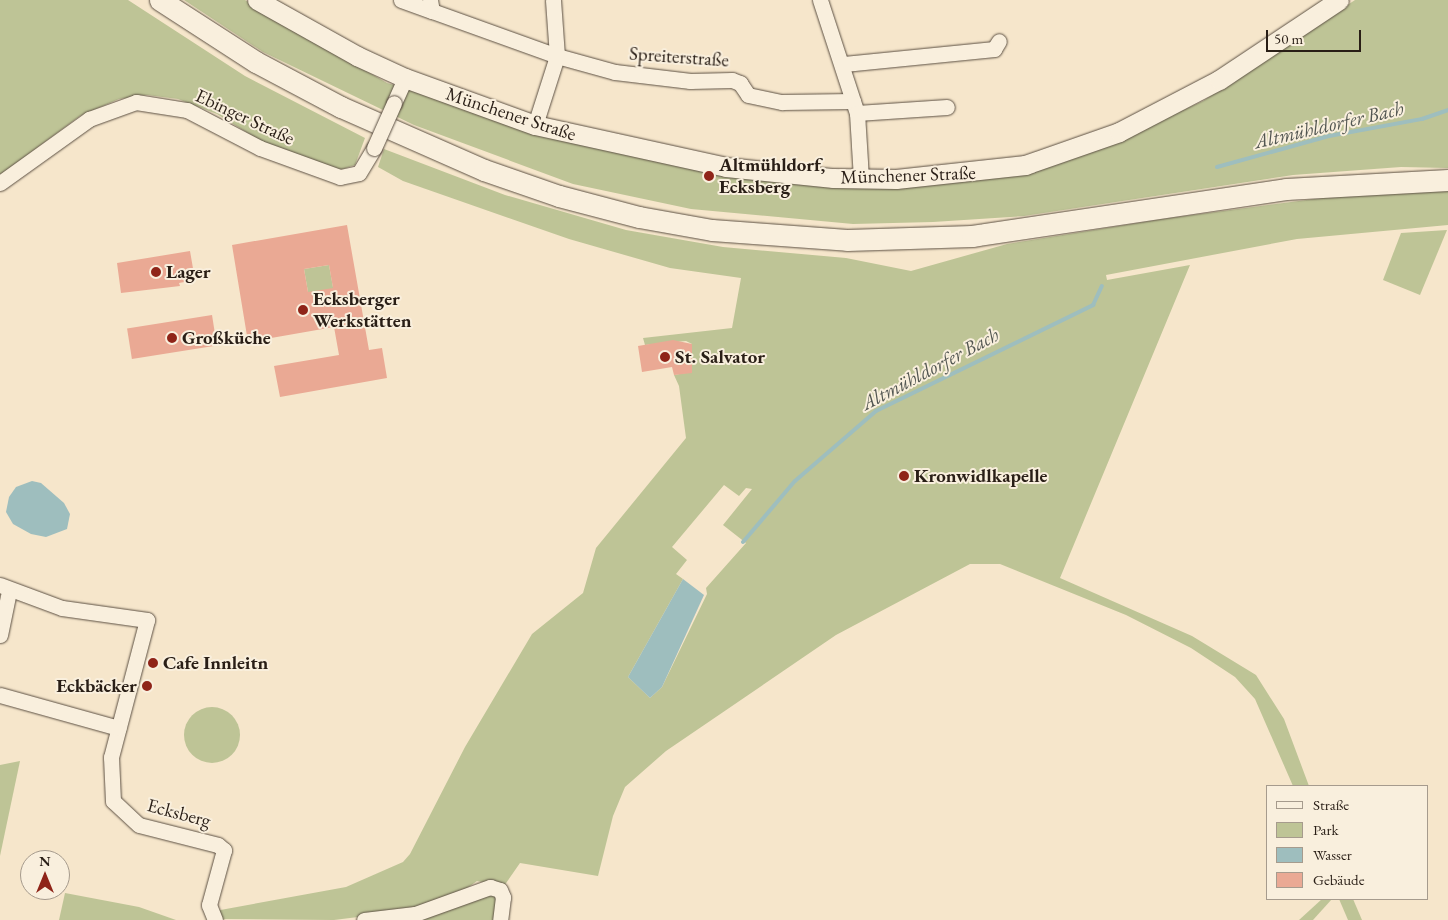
<!DOCTYPE html>
<meta charset="utf-8">
<style>
body{margin:0}
#map{position:relative;width:1448px;height:920px;overflow:hidden;background:#f6e6cb;font-family:"EB Garamond",serif}
div>[style]{position:absolute}
[style*='--x']{left:calc(var(--x)*1px);top:calc(var(--y)*1px);width:calc(var(--w)*1px);rotate:calc(var(--a)*1deg)}
.green>*{inset:0;background:#bec496}
.round{border-radius:50%}
.water>*{inset:0;background:#9ebebe}
.stream>*{height:4px;margin:-2px;padding:0 2px;transform-origin:2px;border-radius:2px;background:#9ebebe}
.building>*{inset:0;background:#eaa994;transform-origin:0 0}
.roads{filter:drop-shadow(0 0 1px #5c5043) drop-shadow(0 0 1px #5c5043)}
.minor>*{height:15px;margin:-7.5px;padding:0 7.5px;transform-origin:7.5px;border-radius:7.5px;background:#f9efdd}
.tertiary>*{height:19px;margin:-9.5px;padding:0 9.5px;transform-origin:9.5px;border-radius:9.5px;background:#f9efdd}
.secondary>*{height:21px;margin:-10.5px;padding:0 10.5px;transform-origin:10.5px;border-radius:10.5px;background:#f9efdd}
.bridges{filter:drop-shadow(0 0 1px #5c5043) drop-shadow(0 0 1px #5c5043)}
.minor-bridge>*{height:15px;margin:-7.5px;padding:0 7.5px;transform-origin:7.5px;border-radius:7.5px;background:#f9efdd}
.dots>*{width:14px;height:14px;translate:-50% -50%;box-sizing:border-box;border:2px solid #f9efdd;border-radius:50%}
span{translate:-50% -50%;white-space:nowrap;text-align:center;line-height:1.15;-webkit-text-stroke:4px #f9efdd;paint-order:stroke}
.street-label{font-size:19px;color:#291e16}
.poi-label{font-size:19px;color:#291e16;font-weight:700}
.left{translate:0 -50%;text-align:left}
.right{translate:-100% -50%;text-align:right}
.water-label{font-size:20px;color:#525651;font-style:italic}
.legend{position:absolute;left:1266px;top:785px;width:162px;height:115px;box-sizing:border-box;background:#f9efdd;border:1px solid #a69b8d;margin:0;padding:6px 9px;list-style:none;font-size:15px;color:#291e16}
.legend li{display:flex;align-items:center;gap:10px;height:25px}
.legend b{width:25px;border:1px solid #a69b8d}
.north{position:absolute;left:20px;top:850px;width:50px;height:50px;box-sizing:border-box;background:#f9efdd;border:1px solid #a69b8d;border-radius:50%;rotate:0deg;font-size:14px;font-weight:700;line-height:20px;text-align:center;color:#291e16}
.north::after{content:'';display:block;margin:auto;width:18px;height:22px;background:#8f2418;clip-path:polygon(50% 0,100% 100%,50% 72%,0 100%)}
.scale{position:absolute;left:1266px;top:30px;width:95px;height:22px;box-sizing:border-box;border:2px solid #291e16;border-top:0;padding-left:6px;font-size:15px;line-height:18px;white-space:nowrap;color:#291e16;-webkit-text-stroke:4px #f9efdd;paint-order:stroke}
</style>
<div id="map">
<div class="green">
<div style="clip-path:polygon(0 0,128px 0,245px 76px,365px 138px,355px 165px,340px 170px,261px 141px,217px 114px,178px 99px,147px 95px,119px 99px,80px 116px,0 175px)"></div>
<div style="clip-path:polygon(184px 0,245px 0,387px 83px,644px 158px,752px 179px,869px 187px,943px 184px,1030px 172px,1091px 152px,1203px 101px,1355px 0,1448px 0,1448px 168px,1401px 167px,1293px 175px,1024px 216px,933px 222px,853px 224px,691px 209px,573px 184px,414px 125px,263px 52px)"></div>
<div style="clip-path:polygon(evenodd,384px 149px,505px 195px,626px 230px,723px 247px,846px 258px,911px 271px,1007px 244px,1162px 219px,1360px 193px,1448px 191px,1448px 225px,1297px 239px,1106px 275px,1107px 280px,1190px 265px,1060px 578px,1192px 636px,1256px 675px,1284px 719px,1309px 786px,1293px 786px,1255px 699px,1235px 677px,1191px 648px,1126px 615px,1000px 564px,970px 564px,836px 635px,666px 751px,625px 787px,613px 816px,598px 876px,520px 863px,504px 886px,477px 881px,456px 896px,414px 910px,334px 920px,221px 919px,215px 911px,346px 887px,403px 862px,410px 854px,465px 747px,532px 634px,583px 593px,596px 548px,686px 438px,679px 386px,674px 375px,691px 372px,692px 344px,686px 341px,645px 345px,643px 338px,732px 328px,741px 278px,670px 268px,569px 239px,403px 181px,378px 167px,384px 149px,724px 485px,739px 496px,746px 488px,752px 489px,723px 525px,746px 543px,706px 588px,707px 594px,662px 687px,650px 698px,628px 677px,683px 579px,676px 574px,687px 560px,672px 547px,724px 485px)"></div>
<div style="clip-path:polygon(1447px 230px,1420px 295px,1383px 280px,1401px 233px)"></div>
<div style="clip-path:polygon(329px 265px,334px 293px,308px 292px,304px 269px)"></div>
<div class="round" style="left:184px;top:707px;width:56px;height:56px"></div>
<div style="clip-path:polygon(20px 761px,0 856px,0 765px)"></div>
<div style="clip-path:polygon(65px 893px,139px 907px,176px 920px,59px 920px)"></div>
<div style="clip-path:polygon(494px 893px,497px 898px,496px 920px,395px 920px)"></div>
<div style="clip-path:polygon(1322px 899px,1332px 899px,1313px 920px,1299px 920px)"></div>
<div style="clip-path:polygon(1339px 899px,1353px 899px,1362px 920px,1348px 920px)"></div>
</div>
<div class="water">
<div style="clip-path:polygon(32px 481px,41px 483px,64px 503px,70px 514px,67px 529px,46px 537px,31px 534px,13px 524px,6px 512px,9px 497px,16px 487px)"></div>
<div style="clip-path:polygon(683px 579px,704px 595px,662px 687px,650px 698px,628px 677px)"></div>
</div>
<div class="stream">
<div style="--x:1217;--y:167;--w:116;--a:-15.5"></div>
<div style="--x:1329;--y:136;--w:95;--a:-10.4"></div>
<div style="--x:1422;--y:119;--w:28;--a:-19"></div>
<div style="--x:743;--y:542;--w:80;--a:-49.6"></div>
<div style="--x:795;--y:481;--w:107;--a:-40.8"></div>
<div style="--x:876;--y:411;--w:242;--a:-26"></div>
<div style="--x:1093;--y:305;--w:21;--a:-65"></div>
</div>
<div class="building">
<div style="clip-path:polygon(evenodd,347px 225px,369px 350px,382px 348px,387px 378px,280px 397px,274px 366px,339px 355px,334px 327px,248px 342px,232px 245px,347px 225px,329px 265px,333px 288px,308px 292px,304px 269px,329px 265px)"></div>
<div style="clip-path:polygon(190px 251px,195px 280px,179px 283px,180px 286px,121px 293px,117px 263px)"></div>
<div style="left:212px;top:315px;width:31px;height:86px;rotate:81deg"></div>
<div style="clip-path:polygon(673px 340px,692px 344px,692px 373px,674px 375px,672px 367px,642px 372px,638px 346px)"></div>
</div>
<div class="roads">
<div class="minor">
<div style="--x:401;--y:0;--w:33;--a:20"></div>
<div style="--x:430;--y:0;--w:11;--a:80"></div>
<div style="--x:432;--y:11;--w:133;--a:19.8"></div>
<div style="--x:557;--y:56;--w:60;--a:15.4"></div>
<div style="--x:615;--y:72;--w:76;--a:6.8"></div>
<div style="--x:690;--y:81;--w:42;--a:-1.4"></div>
<div style="--x:732;--y:80;--w:9;--a:21"></div>
<div style="--x:740;--y:83;--w:14;--a:56"></div>
<div style="--x:748;--y:95;--w:35;--a:12"></div>
<div style="--x:782;--y:102;--w:71;--a:-0.8"></div>
<div style="--x:820;--y:0;--w:119;--a:71.9"></div>
<div style="--x:857;--y:113;--w:66;--a:86.5"></div>
<div style="--x:844;--y:64;--w:151;--a:-5.7"></div>
<div style="--x:994;--y:49;--w:9;--a:-58"></div>
<div style="--x:394;--y:103;--w:27;--a:-66"></div>
<div style="--x:857;--y:113;--w:90;--a:-3.8"></div>
<div style="--x:535;--y:125;--w:72;--a:-72.3"></div>
<div style="--x:557;--y:56;--w:56;--a:-94.1"></div>
<div style="--x:0;--y:183;--w:110;--a:-35.7"></div>
<div style="--x:89;--y:119;--w:50;--a:-19.9"></div>
<div style="--x:136;--y:102;--w:52;--a:8.9"></div>
<div style="--x:187;--y:110;--w:82;--a:27.5"></div>
<div style="--x:260;--y:148;--w:85;--a:19.9"></div>
<div style="--x:340;--y:177;--w:19;--a:-12"></div>
<div style="--x:359;--y:173;--w:29;--a:-59"></div>
<div style="--x:0;--y:585;--w:66;--a:20.4"></div>
<div style="--x:62;--y:608;--w:86;--a:8"></div>
<div style="--x:147;--y:620;--w:142;--a:104.7"></div>
<div style="--x:111;--y:757;--w:44;--a:87.4"></div>
<div style="--x:113;--y:801;--w:35;--a:43"></div>
<div style="--x:139;--y:825;--w:81;--a:14.2"></div>
<div style="--x:218;--y:845;--w:8;--a:40"></div>
<div style="--x:224;--y:850;--w:57;--a:105.3"></div>
<div style="--x:209;--y:905;--w:16;--a:68"></div>
<div style="--x:0;--y:635;--w:45;--a:-78.4"></div>
<div style="--x:0;--y:695;--w:123;--a:15.6"></div>
<div style="--x:364;--y:920;--w:51;--a:-6.7"></div>
<div style="--x:415;--y:914;--w:80;--a:-19.8"></div>
<div style="--x:490;--y:887;--w:10;--a:17"></div>
<div style="--x:500;--y:890;--w:8;--a:67"></div>
<div style="--x:503;--y:897;--w:23;--a:97"></div>
</div>
<div class="tertiary">
<div style="--x:257;--y:0;--w:115;--a:29.2"></div>
<div style="--x:357;--y:56;--w:53;--a:24.6"></div>
<div style="--x:405;--y:78;--w:138;--a:19.9"></div>
<div style="--x:535;--y:125;--w:196;--a:12.4"></div>
<div style="--x:726;--y:167;--w:108;--a:5.9"></div>
<div style="--x:833;--y:178;--w:63;--a:0.9"></div>
<div style="--x:896;--y:179;--w:130;--a:-6.2"></div>
<div style="--x:1025;--y:165;--w:100;--a:-19.3"></div>
<div style="--x:1119;--y:132;--w:113;--a:-27.5"></div>
<div style="--x:1219;--y:80;--w:144;--a:-33.7"></div>
</div>
<div class="secondary">
<div style="--x:160;--y:0;--w:114;--a:32.9"></div>
<div style="--x:256;--y:62;--w:96;--a:27.9"></div>
<div style="--x:341;--y:107;--w:156;--a:23.8"></div>
<div style="--x:484;--y:170;--w:79;--a:19.1"></div>
<div style="--x:559;--y:196;--w:83;--a:14.7"></div>
<div style="--x:639;--y:217;--w:74;--a:10.1"></div>
<div style="--x:712;--y:230;--w:135;--a:4.2"></div>
<div style="--x:847;--y:240;--w:125;--a:-1.8"></div>
<div style="--x:972;--y:236;--w:317;--a:-8.5"></div>
<div style="--x:1286;--y:189;--w:162;--a:-3.2"></div>
</div>
</div>
<div class="bridges">
<div class="minor-bridge">
<div style="--x:374;--y:148;--w:49;--a:-66"></div>
</div>
</div>
<div class="dots">
<div style="left:709px;top:176px;background:#8f2418"></div>
<div style="left:156px;top:272px;background:#8f2418"></div>
<div style="left:303px;top:310px;background:#8f2418"></div>
<div style="left:172px;top:338px;background:#8f2418"></div>
<div style="left:665px;top:357px;background:#8f2418"></div>
<div style="left:904px;top:476px;background:#8f2418"></div>
<div style="left:153px;top:663px;background:#8f2418"></div>
<div style="left:147px;top:686px;background:#8f2418"></div>
</div>
<div class="street-label">
<span style="left:679px;top:57px;rotate:4deg">Spreiterstraße</span>
<span style="left:511px;top:114px;rotate:18deg">Münchener Straße</span>
<span style="left:245px;top:117px;rotate:25deg">Ebinger Straße</span>
<span style="left:908px;top:175px;rotate:-2deg">Münchener Straße</span>
<span style="left:179px;top:813px;rotate:15deg">Ecksberg</span>
</div>
<div class="poi-label">
<span class="left" style="left:719px;top:176px">Altmühldorf,<br>Ecksberg</span>
<span class="left" style="left:166px;top:272px">Lager</span>
<span class="left" style="left:313px;top:310px">Ecksberger<br>Werkstätten</span>
<span class="left" style="left:182px;top:338px">Großküche</span>
<span class="left" style="left:675px;top:357px">St. Salvator</span>
<span class="left" style="left:914px;top:476px">Kronwidlkapelle</span>
<span class="left" style="left:163px;top:663px">Cafe Innleitn</span>
<span class="right" style="left:137px;top:686px">Eckbäcker</span>
</div>
<div class="water-label">
<span style="left:1329px;top:125px;rotate:-13deg">Altmühldorfer Bach</span>
<span style="left:930px;top:369px;rotate:-28deg">Altmühldorfer Bach</span>
</div>
<ul class="legend">
<li><b style="height:6px;background:#f9efdd"></b>Straße</li>
<li><b style="height:14px;background:#bec496"></b>Park</li>
<li><b style="height:14px;background:#9ebebe"></b>Wasser</li>
<li><b style="height:14px;background:#eaa994"></b>Gebäude</li>
</ul>
<div class="north">N</div>
<div class="scale">50 m</div>
</div>
